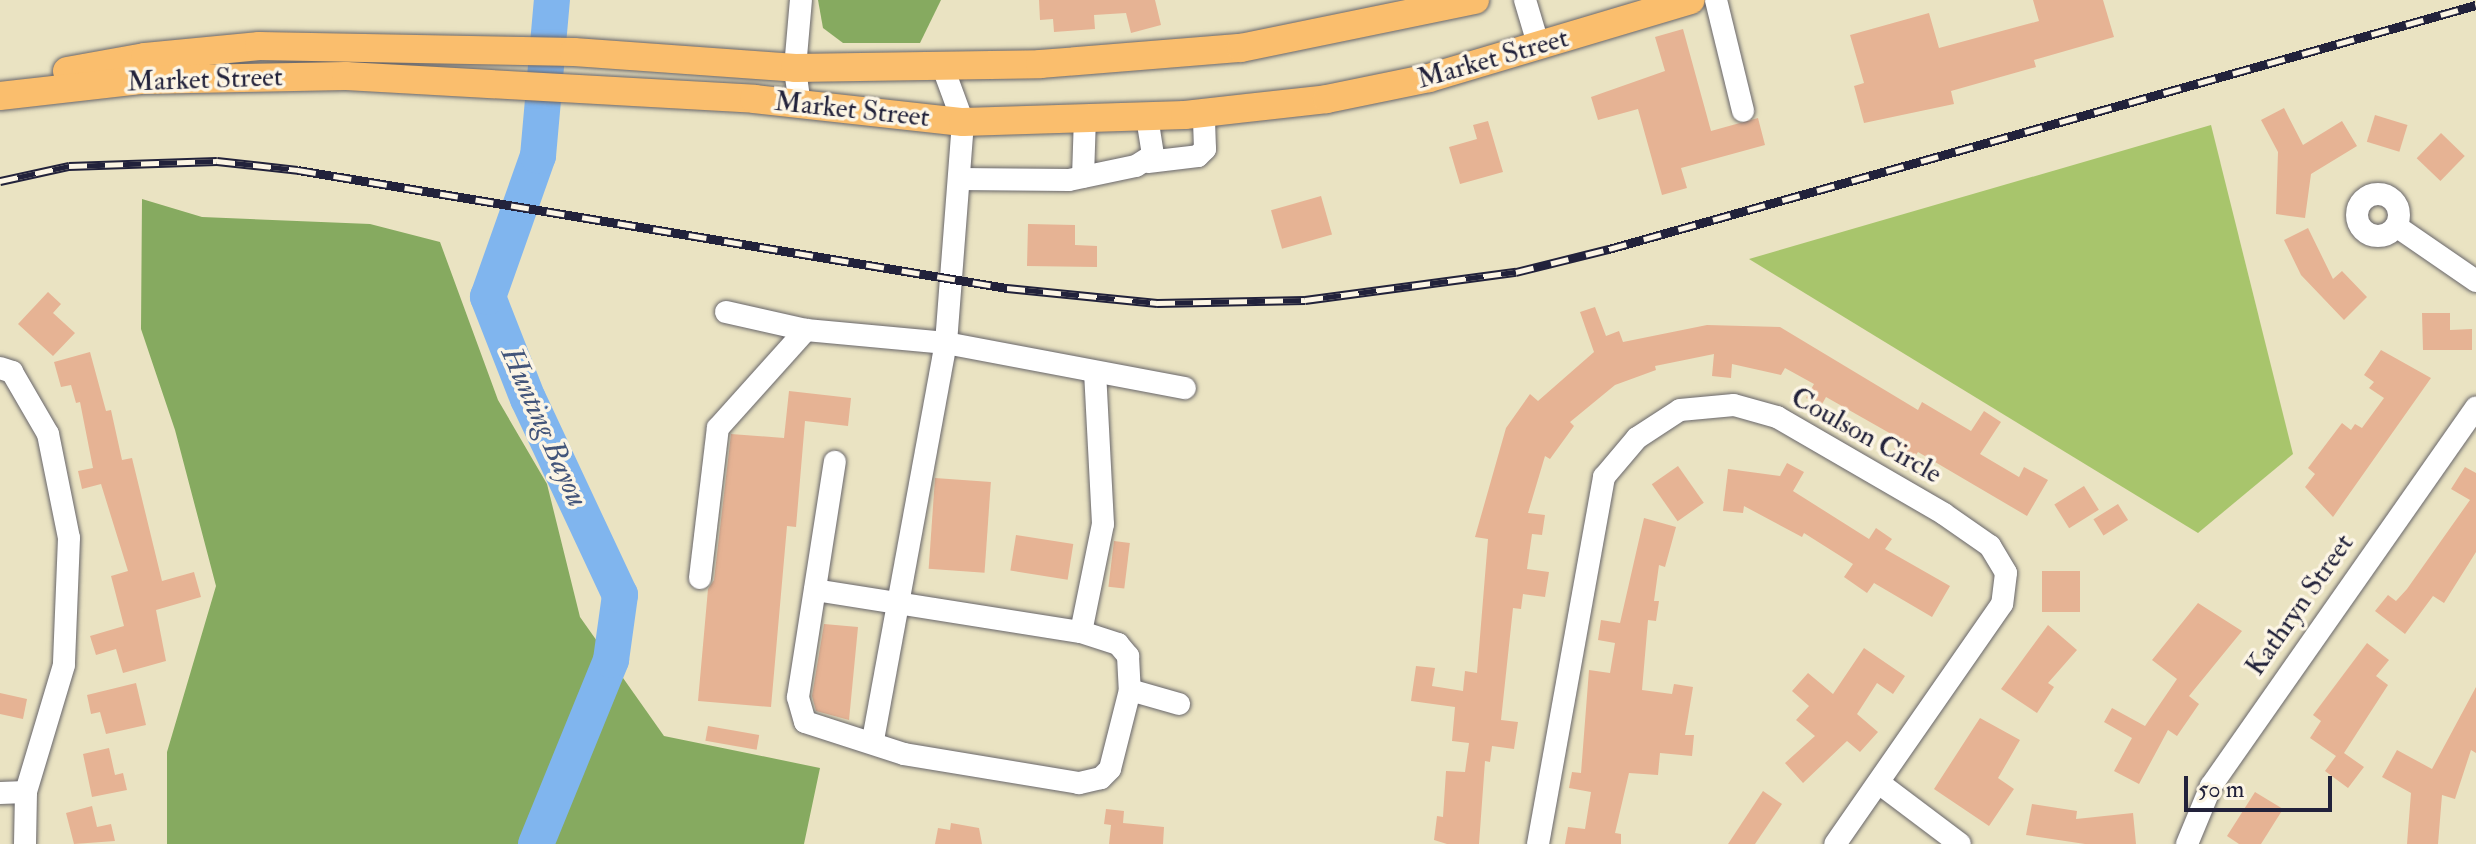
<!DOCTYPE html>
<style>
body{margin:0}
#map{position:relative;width:2476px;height:844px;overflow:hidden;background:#eae3c2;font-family:"IM FELL Double Pica",serif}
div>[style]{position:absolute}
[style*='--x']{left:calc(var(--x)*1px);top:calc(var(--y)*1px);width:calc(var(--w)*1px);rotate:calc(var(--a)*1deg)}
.green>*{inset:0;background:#a8c56c}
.forest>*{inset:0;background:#86aa60}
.river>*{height:36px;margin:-18px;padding:0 18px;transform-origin:18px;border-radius:18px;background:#80b5ee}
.building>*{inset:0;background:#e6b394;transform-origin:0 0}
.roads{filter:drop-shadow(0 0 2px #68666a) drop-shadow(0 0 2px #68666a)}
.minor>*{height:22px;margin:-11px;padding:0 11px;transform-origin:11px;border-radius:11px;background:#fff}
.minor>.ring{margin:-11px;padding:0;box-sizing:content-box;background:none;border:22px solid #fff;border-radius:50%}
.major>*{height:28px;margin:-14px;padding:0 14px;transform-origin:14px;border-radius:14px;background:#fabe6d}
.rail>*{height:9px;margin-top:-4.5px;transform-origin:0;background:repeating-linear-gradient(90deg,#fcf5e5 0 18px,#22223b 0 36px);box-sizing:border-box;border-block:2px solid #22223b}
span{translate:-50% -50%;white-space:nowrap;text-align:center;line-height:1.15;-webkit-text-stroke:7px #fcf5e5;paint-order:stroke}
.street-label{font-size:28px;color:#22223b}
.water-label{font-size:30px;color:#43557a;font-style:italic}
.scale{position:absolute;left:2184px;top:776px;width:148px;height:36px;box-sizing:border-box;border:4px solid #22223b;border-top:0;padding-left:10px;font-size:24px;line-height:28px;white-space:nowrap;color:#22223b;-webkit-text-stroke:6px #fcf5e5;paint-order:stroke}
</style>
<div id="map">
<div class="green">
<div style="clip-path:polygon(2211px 125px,2293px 454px,2198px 533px,1749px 259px)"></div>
</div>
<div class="forest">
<div style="clip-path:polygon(818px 0,941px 0,920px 43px,843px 43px,823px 28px)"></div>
<div style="clip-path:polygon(142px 199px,202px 217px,370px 224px,440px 242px,498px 400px,547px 484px,580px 617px,664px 736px,820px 768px,804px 844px,167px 844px,167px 752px,216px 586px,175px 430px,141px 329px)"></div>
</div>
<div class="river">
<div style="--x:536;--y:844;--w:199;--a:-67.8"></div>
<div style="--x:611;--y:660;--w:66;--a:-82.1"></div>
<div style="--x:620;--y:595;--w:217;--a:-115.1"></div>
<div style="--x:528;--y:399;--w:110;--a:-111.4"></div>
<div style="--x:488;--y:297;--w:150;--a:-70.5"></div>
<div style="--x:538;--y:156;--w:157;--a:-84.9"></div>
</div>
<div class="building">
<div style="clip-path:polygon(1039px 0,1155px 0,1161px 25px,1131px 33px,1126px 13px,1094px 15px,1095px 29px,1054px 32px,1053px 19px,1040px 20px)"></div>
<div style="clip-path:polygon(2033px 0,2103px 0,2114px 37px,2034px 60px,2036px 67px,1951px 91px,1954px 104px,1864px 123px,1854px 86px,1864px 83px,1850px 35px,1929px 13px,1939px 48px,2039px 21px)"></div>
<div style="clip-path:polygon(1683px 29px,1711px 131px,1758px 118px,1765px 145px,1681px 168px,1687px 188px,1662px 195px,1638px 109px,1598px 120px,1591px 97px,1665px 71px,1655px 37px)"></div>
<div style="clip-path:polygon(2284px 108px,2303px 145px,2342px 121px,2357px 146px,2311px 174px,2305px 218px,2276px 214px,2278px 152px,2261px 120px)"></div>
<div style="left:2375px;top:115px;width:34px;height:28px;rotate:17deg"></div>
<div style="clip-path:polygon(1488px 121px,1503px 172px,1460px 184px,1449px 147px,1477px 139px,1473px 125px)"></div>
<div style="left:2441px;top:133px;width:33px;height:35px;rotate:44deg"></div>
<div style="left:1321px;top:196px;width:40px;height:52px;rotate:74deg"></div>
<div style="clip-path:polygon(1028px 224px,1075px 225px,1075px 245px,1097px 246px,1097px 267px,1027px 266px)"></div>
<div style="clip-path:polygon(2308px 228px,2333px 279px,2342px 271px,2367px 297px,2344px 320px,2301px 275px,2284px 240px)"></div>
<div style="clip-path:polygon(48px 292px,61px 304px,53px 313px,75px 333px,53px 356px,18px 324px)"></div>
<div style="clip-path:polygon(1595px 307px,1606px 336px,1619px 331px,1623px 342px,1707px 325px,1780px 327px,1918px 410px,1922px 402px,1971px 431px,1984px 411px,2001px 422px,1980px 454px,2019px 477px,2024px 467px,2048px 480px,2027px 516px,1918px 452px,1908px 467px,1890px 456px,1900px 439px,1826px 397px,1821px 406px,1806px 398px,1814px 384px,1785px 368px,1781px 375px,1732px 364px,1731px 378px,1712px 376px,1714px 354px,1655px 366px,1656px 370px,1615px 385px,1570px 422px,1574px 426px,1550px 459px,1545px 456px,1528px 513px,1545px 515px,1542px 535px,1532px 534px,1527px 569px,1549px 572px,1545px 597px,1523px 594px,1521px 609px,1513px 608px,1501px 720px,1518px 722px,1514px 749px,1492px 746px,1490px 762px,1485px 761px,1479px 844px,1447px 844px,1434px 840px,1437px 816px,1443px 817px,1446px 771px,1465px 772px,1469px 743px,1452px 741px,1455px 707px,1411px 701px,1416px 666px,1435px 668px,1432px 686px,1463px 691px,1465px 671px,1477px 673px,1488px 539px,1475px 537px,1506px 428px,1530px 394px,1538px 401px,1594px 352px,1580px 312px)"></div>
<div style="clip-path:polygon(2422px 313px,2450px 313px,2450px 330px,2472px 329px,2472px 350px,2423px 350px)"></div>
<div style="clip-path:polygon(2381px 350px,2431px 378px,2333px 517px,2305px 487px,2315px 474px,2308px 468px,2342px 423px,2351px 430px,2355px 424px,2362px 428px,2384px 398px,2369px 388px,2374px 382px,2364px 375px)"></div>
<div style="clip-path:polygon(90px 352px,106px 411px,111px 410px,122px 460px,132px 458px,162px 581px,194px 572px,201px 597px,156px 610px,166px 661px,123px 673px,116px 649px,96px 655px,90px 636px,124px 626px,111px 576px,128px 571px,101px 484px,82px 489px,78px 471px,93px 468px,80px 402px,76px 403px,71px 385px,61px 387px,54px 362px)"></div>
<div style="clip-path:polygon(789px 391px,851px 398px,848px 426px,805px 421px,796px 527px,787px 526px,771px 707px,698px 701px,708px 589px,714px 580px,731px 434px,784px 438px)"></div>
<div style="clip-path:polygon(1787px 463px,1804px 472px,1793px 491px,1869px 539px,1876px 528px,1892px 539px,1885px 549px,1950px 586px,1932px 617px,1874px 583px,1867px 593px,1844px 577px,1853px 564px,1804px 533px,1802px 537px,1744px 506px,1743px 513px,1723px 511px,1728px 469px,1780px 476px)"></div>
<div style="left:1678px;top:466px;width:45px;height:32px;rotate:55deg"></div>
<div style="clip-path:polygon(2465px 467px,2476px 473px,2476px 552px,2444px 603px,2433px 596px,2405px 634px,2375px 611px,2388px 595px,2396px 601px,2407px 589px,2470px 500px,2451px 489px)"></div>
<div style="left:935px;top:478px;width:56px;height:91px;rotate:4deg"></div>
<div style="left:2084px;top:486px;width:28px;height:35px;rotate:58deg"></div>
<div style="left:2118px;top:504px;width:19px;height:29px;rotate:58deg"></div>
<div style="clip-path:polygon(1644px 518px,1676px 527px,1665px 567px,1659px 565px,1654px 601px,1659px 601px,1656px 621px,1648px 620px,1642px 690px,1672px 694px,1674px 684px,1693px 687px,1685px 735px,1694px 735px,1692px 756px,1660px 753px,1658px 775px,1629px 773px,1615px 833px,1621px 834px,1621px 844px,1565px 844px,1568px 827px,1585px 829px,1591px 792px,1569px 788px,1572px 772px,1581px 773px,1589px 670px,1610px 673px,1615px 643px,1598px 640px,1601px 620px,1620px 623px)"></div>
<div style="left:1016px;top:535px;width:58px;height:36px;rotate:9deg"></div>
<div style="left:1114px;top:541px;width:16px;height:46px;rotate:7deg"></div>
<div style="left:2080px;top:571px;width:41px;height:38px;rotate:90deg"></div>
<div style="clip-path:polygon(2198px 603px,2242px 631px,2189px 696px,2199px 704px,2177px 736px,2168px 730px,2139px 784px,2114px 771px,2132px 738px,2104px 722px,2112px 708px,2145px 726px,2177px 679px,2152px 660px)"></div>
<div style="clip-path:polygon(824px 624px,858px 627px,849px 720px,816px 711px,812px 696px)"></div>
<div style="clip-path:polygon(2048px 625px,2077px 650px,2048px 683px,2054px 687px,2037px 713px,2001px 689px)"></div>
<div style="clip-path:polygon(2367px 643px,2389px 660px,2376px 676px,2388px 685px,2344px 753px,2364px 767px,2348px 788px,2325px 771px,2336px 756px,2310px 738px,2321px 721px,2313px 715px)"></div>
<div style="clip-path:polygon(1864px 648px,1905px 676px,1893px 694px,1877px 683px,1857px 714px,1878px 732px,1860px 752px,1847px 741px,1803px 783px,1785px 763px,1815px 736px,1796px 720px,1809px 706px,1792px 691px,1808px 673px,1833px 694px)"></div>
<div style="clip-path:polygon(136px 683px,146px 725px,106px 734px,100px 712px,91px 714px,87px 695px)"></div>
<div style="clip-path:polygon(2476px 687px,2476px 753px,2471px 750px,2455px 799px,2442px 795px,2438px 844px,2407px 844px,2411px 793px,2382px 777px,2397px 750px,2432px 769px)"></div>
<div style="clip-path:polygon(0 693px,27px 699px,23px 719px,0 714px)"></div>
<div style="clip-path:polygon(1980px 718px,2020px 740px,1998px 778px,2014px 789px,1989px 826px,1934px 789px)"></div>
<div style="left:708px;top:726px;width:52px;height:15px;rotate:10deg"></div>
<div style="clip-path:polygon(109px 748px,115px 775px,123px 773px,127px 790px,92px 797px,83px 754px)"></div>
<div style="clip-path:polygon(1763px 791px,1782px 804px,1755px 844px,1728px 844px)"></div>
<div style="clip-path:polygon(2255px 792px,2283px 809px,2261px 844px,2239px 844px,2227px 836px)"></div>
<div style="clip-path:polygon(2032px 804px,2077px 811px,2076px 819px,2133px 813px,2136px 844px,2085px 844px,2026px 835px)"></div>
<div style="clip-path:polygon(92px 806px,97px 827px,111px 824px,115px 841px,74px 844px,66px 813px)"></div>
<div style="clip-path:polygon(1106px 809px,1124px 811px,1123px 823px,1164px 827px,1163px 844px,1109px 844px,1111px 825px,1104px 824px)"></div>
<div style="clip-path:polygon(951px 823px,979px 828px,982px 844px,935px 844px,938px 828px,950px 830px)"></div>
</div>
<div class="roads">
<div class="minor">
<div style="--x:1525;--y:0;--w:49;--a:73.4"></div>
<div style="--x:1716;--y:0;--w:114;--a:76.3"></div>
<div style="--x:800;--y:105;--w:37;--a:-98"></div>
<div style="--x:795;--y:68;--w:68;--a:-85"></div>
<div style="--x:1148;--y:162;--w:50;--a:-6.8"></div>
<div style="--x:1198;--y:156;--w:10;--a:-45"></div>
<div style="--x:1205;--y:149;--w:36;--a:-92"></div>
<div style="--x:1083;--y:177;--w:59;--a:-88.1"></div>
<div style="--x:959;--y:179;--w:110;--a:0.5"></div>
<div style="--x:1069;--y:180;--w:68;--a:-11.8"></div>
<div style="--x:1136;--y:166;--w:20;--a:-33"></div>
<div style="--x:1153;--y:155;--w:39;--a:-99"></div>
<div class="ring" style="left:2357px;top:194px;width:20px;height:20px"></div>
<div style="--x:2396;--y:226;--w:97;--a:34.5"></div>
<div style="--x:726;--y:312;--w:82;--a:12.7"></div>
<div style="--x:806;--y:330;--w:141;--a:5.3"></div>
<div style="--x:946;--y:343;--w:243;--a:10.7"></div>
<div style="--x:0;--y:368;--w:13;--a:18"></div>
<div style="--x:12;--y:372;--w:72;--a:59.9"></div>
<div style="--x:48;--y:434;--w:106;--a:78.6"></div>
<div style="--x:69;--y:538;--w:127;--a:92.3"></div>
<div style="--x:64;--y:665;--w:133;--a:106.7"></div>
<div style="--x:26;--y:792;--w:52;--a:91.1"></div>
<div style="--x:700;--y:578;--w:151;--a:-83.2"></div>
<div style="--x:718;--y:428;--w:132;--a:-48.1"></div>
<div style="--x:815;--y:590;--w:269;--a:9"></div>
<div style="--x:1081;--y:632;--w:39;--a:18"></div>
<div style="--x:1118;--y:644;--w:16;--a:50"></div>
<div style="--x:1128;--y:656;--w:34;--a:87"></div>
<div style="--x:1130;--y:690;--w:81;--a:104.2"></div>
<div style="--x:1110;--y:769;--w:13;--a:135"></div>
<div style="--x:1101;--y:778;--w:23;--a:167"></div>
<div style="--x:1079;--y:783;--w:177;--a:-170.6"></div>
<div style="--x:904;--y:754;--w:104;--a:-162.1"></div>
<div style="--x:805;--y:722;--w:26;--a:-106"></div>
<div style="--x:798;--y:697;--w:238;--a:-81.1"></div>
<div style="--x:1081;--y:632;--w:110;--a:-78.5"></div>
<div style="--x:1103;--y:524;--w:152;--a:-93"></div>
<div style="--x:1130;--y:690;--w:51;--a:15.9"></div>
<div style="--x:873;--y:740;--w:404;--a:-79.6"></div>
<div style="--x:946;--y:343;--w:222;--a:-85.6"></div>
<div style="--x:963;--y:122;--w:61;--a:-110.2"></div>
<div style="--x:1879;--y:783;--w:101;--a:37"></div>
<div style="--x:0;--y:793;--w:26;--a:-2"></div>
<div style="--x:1538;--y:844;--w:373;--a:-79.8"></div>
<div style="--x:1604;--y:477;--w:51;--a:-49.8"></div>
<div style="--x:1637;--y:438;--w:51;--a:-33.1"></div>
<div style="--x:1680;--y:410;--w:54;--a:-5.3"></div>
<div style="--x:1734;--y:405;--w:45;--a:15.6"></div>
<div style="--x:1777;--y:417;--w:193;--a:30.1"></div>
<div style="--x:1944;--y:514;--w:56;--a:34.8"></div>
<div style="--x:1990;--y:546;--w:31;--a:59"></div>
<div style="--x:2006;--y:573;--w:31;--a:97"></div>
<div style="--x:2002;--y:604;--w:292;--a:124.8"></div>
<div style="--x:2187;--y:844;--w:63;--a:-67.5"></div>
<div style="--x:2211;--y:786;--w:462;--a:-55"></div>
</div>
<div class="major">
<div style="--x:67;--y:71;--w:79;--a:-10.2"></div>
<div style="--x:145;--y:57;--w:115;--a:-5.5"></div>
<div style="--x:259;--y:46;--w:315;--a:1.1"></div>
<div style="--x:574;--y:52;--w:222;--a:4.1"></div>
<div style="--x:795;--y:68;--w:245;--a:-0.9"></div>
<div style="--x:1040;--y:64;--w:202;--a:-4.6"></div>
<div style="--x:1241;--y:48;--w:239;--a:-11.6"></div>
<div style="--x:0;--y:96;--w:141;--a:-6.5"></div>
<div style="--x:140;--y:80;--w:206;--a:-1.1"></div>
<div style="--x:346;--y:76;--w:409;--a:3.2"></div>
<div style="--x:754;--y:99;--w:210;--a:6.3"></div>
<div style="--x:963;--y:122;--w:222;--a:-1.8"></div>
<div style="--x:1185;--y:115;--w:143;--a:-6.4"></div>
<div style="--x:1327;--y:99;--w:104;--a:-11.6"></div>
<div style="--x:1429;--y:78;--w:273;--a:-16.6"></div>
</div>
</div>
<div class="rail">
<div style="--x:0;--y:181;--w:71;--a:-12.3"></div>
<div style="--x:69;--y:166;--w:148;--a:-1.9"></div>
<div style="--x:217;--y:161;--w:81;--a:6.3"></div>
<div style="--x:298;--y:170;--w:719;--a:9.45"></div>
<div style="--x:1007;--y:288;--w:151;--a:5.7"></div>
<div style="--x:1157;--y:303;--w:148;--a:-1.2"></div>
<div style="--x:1305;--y:300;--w:213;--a:-7.6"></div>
<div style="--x:1516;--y:272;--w:96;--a:-13.9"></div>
<div style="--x:1609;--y:249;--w:901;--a:-15.72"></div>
</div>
<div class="street-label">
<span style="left:1493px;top:59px;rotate:-16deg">Market Street</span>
<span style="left:205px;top:80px;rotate:-2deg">Market Street</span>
<span style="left:852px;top:110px;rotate:6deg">Market Street</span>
<span style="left:1866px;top:436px;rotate:29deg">Coulson Circle</span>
<span style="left:2300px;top:605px;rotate:-55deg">Kathryn Street</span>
</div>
<div class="water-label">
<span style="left:544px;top:427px;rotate:66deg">Hunting Bayou</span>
</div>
<div class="scale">50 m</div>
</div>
